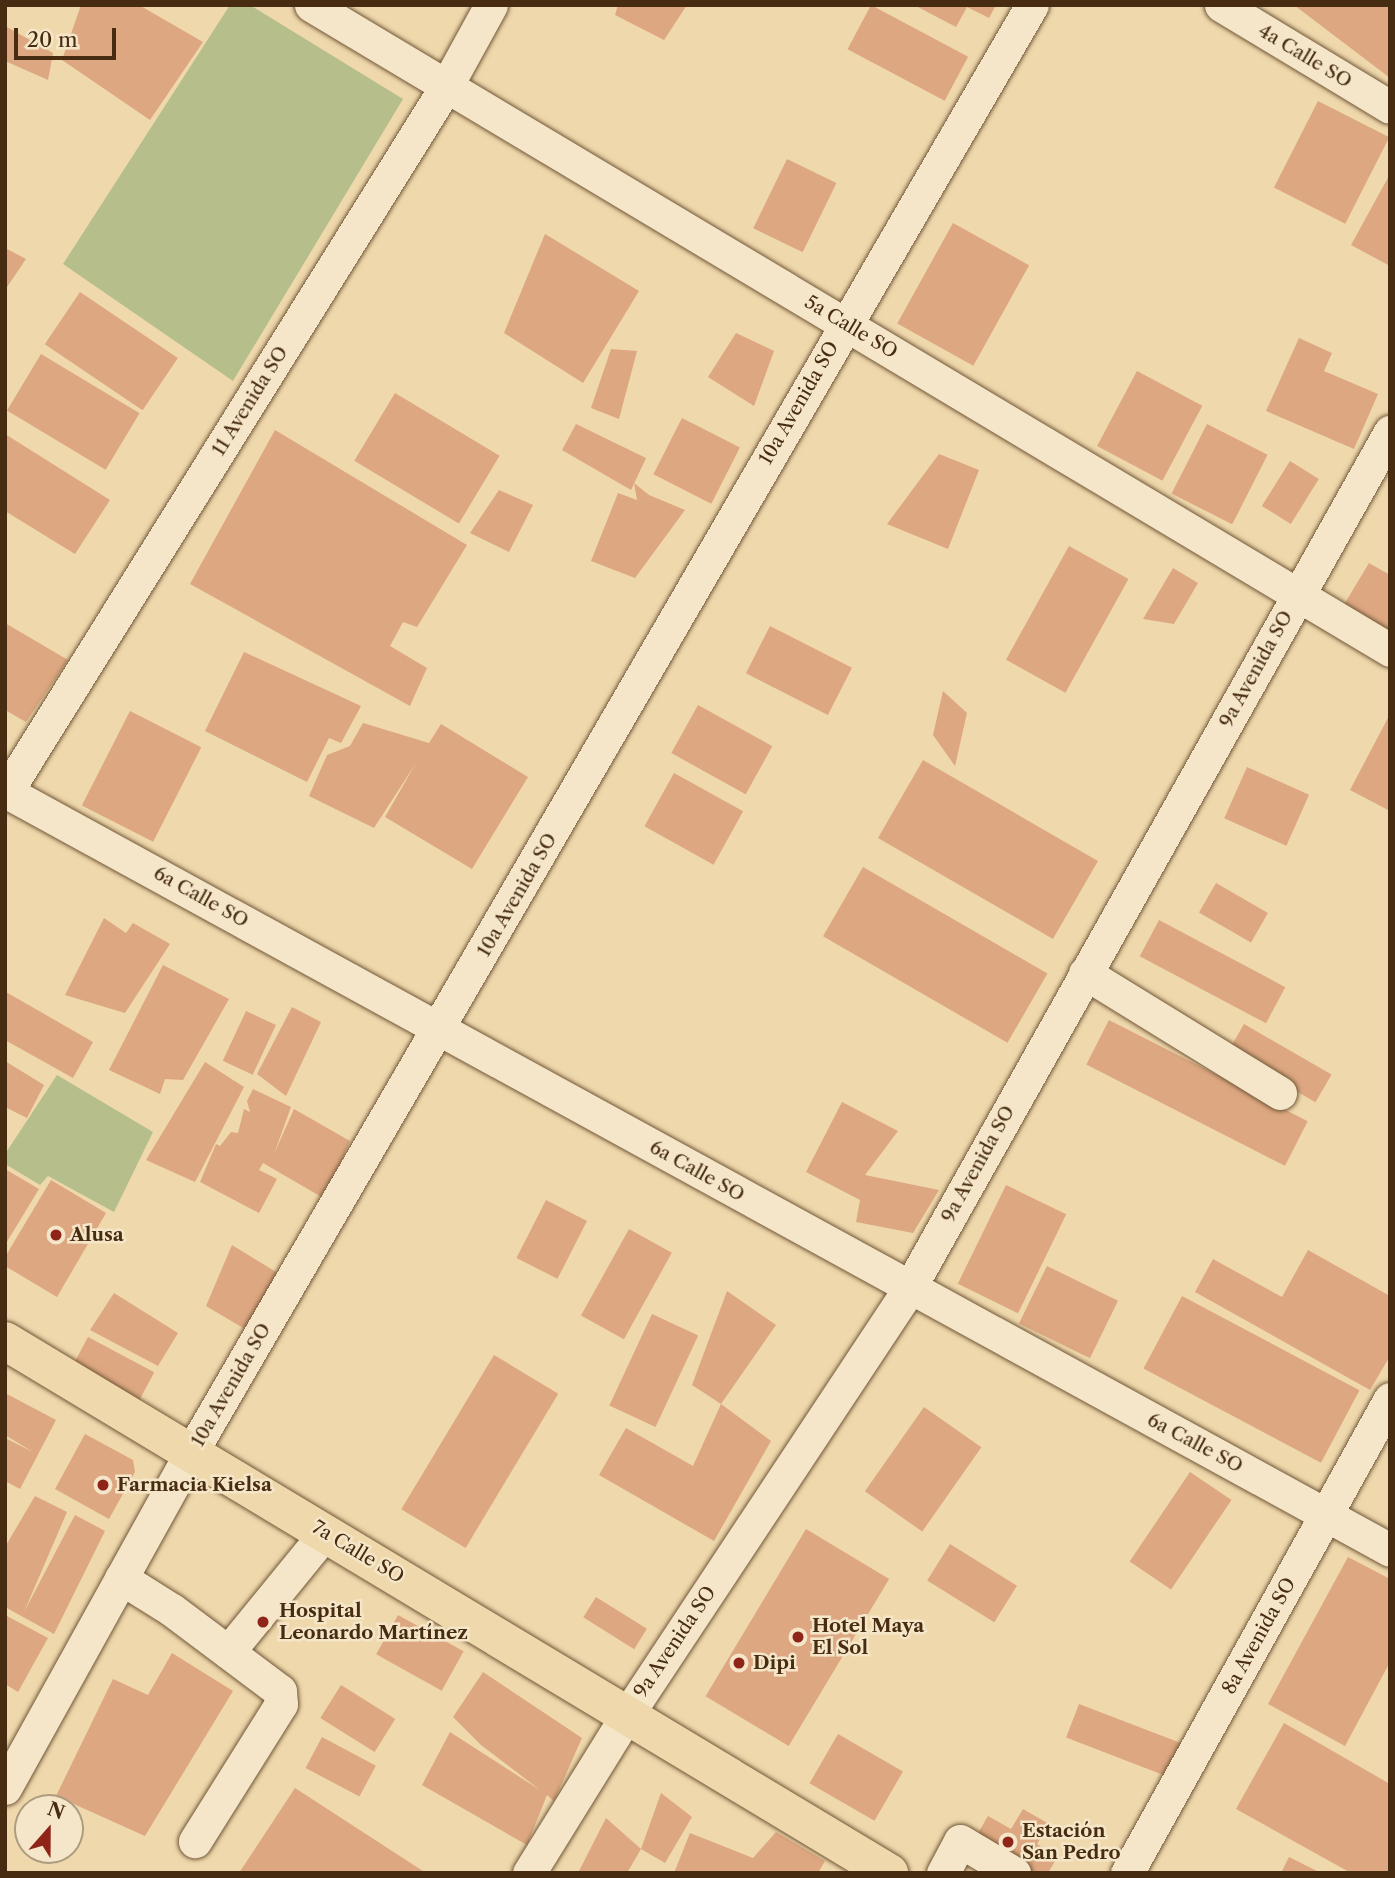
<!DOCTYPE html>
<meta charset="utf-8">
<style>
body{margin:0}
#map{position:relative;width:1395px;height:1878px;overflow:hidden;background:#efd8ac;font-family:"Libre Caslon Text",serif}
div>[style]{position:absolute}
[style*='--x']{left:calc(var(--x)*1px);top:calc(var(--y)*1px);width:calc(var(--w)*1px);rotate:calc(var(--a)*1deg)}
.green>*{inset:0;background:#b6bf8c}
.building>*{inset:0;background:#dda781;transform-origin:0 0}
.roads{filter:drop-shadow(0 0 2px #715738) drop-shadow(0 0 2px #715738)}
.minor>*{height:33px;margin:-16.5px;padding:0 16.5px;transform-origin:16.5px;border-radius:16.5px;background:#f5e6c9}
.major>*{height:38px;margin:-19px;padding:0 19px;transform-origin:19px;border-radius:19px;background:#efd8ac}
.dots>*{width:19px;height:19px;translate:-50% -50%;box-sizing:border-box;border:4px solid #f5e6c9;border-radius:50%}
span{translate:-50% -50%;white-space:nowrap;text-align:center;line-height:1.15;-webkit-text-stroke:5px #f5e6c9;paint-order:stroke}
.street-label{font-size:19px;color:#472c11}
.poi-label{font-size:19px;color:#472c11;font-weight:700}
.left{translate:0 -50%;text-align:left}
.frame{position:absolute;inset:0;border:7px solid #472c11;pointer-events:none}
.north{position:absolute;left:14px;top:1794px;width:70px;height:70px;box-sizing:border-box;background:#f5e6c9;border:2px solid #af9c7f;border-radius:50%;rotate:21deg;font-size:19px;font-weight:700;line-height:28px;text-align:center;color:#472c11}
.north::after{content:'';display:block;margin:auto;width:24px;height:32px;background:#8f2418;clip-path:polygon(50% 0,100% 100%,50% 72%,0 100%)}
.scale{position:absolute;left:14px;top:28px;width:102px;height:32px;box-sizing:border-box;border:4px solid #472c11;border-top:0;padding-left:9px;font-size:21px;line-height:24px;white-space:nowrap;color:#472c11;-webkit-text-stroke:5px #f5e6c9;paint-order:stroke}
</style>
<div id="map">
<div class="green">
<div style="clip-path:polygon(230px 5px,250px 5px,403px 99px,233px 381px,63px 264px)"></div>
<div style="clip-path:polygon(57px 1075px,153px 1132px,114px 1212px,48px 1176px,40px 1185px,5px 1164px,5px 1154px)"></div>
</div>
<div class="building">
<div style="clip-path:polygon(81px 5px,139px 5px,203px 42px,150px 120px,62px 60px)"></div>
<div style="clip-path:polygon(618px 5px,687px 5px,664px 40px,615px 15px)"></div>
<div style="left:871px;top:5px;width:110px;height:50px;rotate:28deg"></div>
<div style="clip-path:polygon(914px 5px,996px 5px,989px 18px,967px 7px,956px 27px)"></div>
<div style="clip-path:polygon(1294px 5px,1390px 5px,1390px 78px)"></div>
<div style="clip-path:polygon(5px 26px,53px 53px,48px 80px,5px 61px)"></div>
<div style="left:1318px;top:101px;width:80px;height:97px;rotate:27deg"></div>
<div style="left:787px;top:159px;width:55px;height:77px;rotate:26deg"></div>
<div style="clip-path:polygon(1390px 174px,1390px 266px,1351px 245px)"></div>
<div style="left:953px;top:223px;width:87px;height:115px;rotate:29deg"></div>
<div style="clip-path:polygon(545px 234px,639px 291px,583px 383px,504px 333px)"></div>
<div style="clip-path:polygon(5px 248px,26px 259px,5px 290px)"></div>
<div style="left:80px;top:292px;width:118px;height:63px;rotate:34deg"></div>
<div style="clip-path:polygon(736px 333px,774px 351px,754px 406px,708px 377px)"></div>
<div style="clip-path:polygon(1299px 338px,1332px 353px,1324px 371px,1378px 394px,1354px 449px,1266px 411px)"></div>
<div style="clip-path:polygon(611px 349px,637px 351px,619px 419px,591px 408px)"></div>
<div style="left:41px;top:354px;width:115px;height:66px;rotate:31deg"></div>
<div style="left:1137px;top:371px;width:74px;height:85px;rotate:28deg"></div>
<div style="left:395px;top:393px;width:122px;height:79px;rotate:31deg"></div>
<div style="left:682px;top:418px;width:65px;height:63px;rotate:27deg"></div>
<div style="clip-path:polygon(576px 424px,646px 458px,631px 490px,562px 450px)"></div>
<div style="left:1207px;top:424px;width:68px;height:78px;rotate:27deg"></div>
<div style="clip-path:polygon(275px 430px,467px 545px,417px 627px,403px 622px,390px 646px,427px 668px,410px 706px,190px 584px)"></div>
<div style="clip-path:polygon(5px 434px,110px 500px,75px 554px,5px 511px)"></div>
<div style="clip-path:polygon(939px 454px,979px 470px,948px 549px,887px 524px)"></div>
<div style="left:1290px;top:461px;width:34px;height:53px;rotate:32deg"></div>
<div style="clip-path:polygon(634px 483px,649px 495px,685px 510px,635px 578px,591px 561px,618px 493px,637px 500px)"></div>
<div style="clip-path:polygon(499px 490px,533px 505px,509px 552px,470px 533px)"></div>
<div style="left:1069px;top:546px;width:68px;height:130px;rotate:29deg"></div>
<div style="clip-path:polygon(1369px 563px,1390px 575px,1390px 636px,1342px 608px)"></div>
<div style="clip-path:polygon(1173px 568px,1198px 583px,1174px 624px,1143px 619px)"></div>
<div style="clip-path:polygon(5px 623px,68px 660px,26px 722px,5px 710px)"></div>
<div style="left:770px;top:626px;width:92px;height:53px;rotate:27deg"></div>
<div style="clip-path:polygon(244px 652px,361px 706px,341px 743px,329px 738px,307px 782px,205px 731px)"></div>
<div style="clip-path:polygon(943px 691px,967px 713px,955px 766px,933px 735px)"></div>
<div style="left:698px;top:705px;width:85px;height:55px;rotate:29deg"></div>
<div style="left:130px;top:711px;width:80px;height:106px;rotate:27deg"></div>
<div style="clip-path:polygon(1390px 714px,1390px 811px,1350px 790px)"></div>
<div style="clip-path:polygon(363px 723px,429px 743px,441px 724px,528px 777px,472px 869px,385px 817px,416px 763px,374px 828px,309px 796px,327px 755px,350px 746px)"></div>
<div style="left:923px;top:760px;width:202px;height:90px;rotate:30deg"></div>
<div style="left:1247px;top:767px;width:68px;height:56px;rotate:24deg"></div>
<div style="left:674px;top:773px;width:79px;height:61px;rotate:29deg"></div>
<div style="left:863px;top:867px;width:213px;height:80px;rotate:30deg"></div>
<div style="left:1216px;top:883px;width:60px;height:34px;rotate:30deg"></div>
<div style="clip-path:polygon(104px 918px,126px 933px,133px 923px,170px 944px,125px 1013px,65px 995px)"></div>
<div style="left:1159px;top:920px;width:143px;height:41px;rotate:28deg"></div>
<div style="clip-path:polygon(163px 965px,229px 999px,183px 1080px,165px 1079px,160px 1094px,109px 1070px)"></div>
<div style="clip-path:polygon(6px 992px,93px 1042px,73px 1078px,5px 1040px)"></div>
<div style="clip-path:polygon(292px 1007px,321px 1022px,286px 1096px,257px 1074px)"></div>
<div style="left:246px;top:1011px;width:33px;height:55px;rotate:25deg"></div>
<div style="left:1109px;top:1020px;width:223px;height:50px;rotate:27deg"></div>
<div style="left:1244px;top:1024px;width:101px;height:32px;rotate:30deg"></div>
<div style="clip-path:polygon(5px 1061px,44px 1085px,27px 1118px,5px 1107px)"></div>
<div style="clip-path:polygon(205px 1062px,244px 1087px,195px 1182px,146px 1160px)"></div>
<div style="clip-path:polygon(253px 1089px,291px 1107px,274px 1154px,294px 1109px,350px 1141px,325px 1199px,263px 1163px,259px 1170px,277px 1179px,259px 1213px,200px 1182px,216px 1144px,220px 1146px,231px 1132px,238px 1133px,244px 1109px,250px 1112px,247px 1101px)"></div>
<div style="clip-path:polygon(842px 1102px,898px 1131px,865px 1175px,939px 1190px,913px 1233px,856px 1222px,860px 1200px,806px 1172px)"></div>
<div style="clip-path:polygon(5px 1169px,39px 1189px,5px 1245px)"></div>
<div style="clip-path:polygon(51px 1180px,106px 1213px,57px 1297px,5px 1266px,5px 1257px)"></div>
<div style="left:1006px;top:1185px;width:67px;height:110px;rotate:26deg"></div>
<div style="left:546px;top:1200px;width:46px;height:65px;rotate:27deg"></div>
<div style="left:629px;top:1229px;width:49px;height:99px;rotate:29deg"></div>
<div style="clip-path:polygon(232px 1245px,281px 1275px,250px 1332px,206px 1306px)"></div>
<div style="clip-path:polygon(1308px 1250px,1390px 1296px,1390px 1356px,1370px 1390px,1195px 1292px,1213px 1259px,1282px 1297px)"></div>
<div style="left:1047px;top:1266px;width:79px;height:64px;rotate:26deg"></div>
<div style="clip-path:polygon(727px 1291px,776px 1325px,721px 1404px,771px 1441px,714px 1541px,599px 1475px,626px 1428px,693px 1466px,721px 1404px,692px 1385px)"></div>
<div style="clip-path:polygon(114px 1293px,178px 1333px,158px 1366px,90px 1330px)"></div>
<div style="left:1182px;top:1296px;width:201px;height:82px;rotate:28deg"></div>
<div style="left:652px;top:1314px;width:51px;height:101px;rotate:25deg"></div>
<div style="left:88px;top:1337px;width:75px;height:36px;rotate:28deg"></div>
<div style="left:494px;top:1355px;width:75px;height:180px;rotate:31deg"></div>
<div style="clip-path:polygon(5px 1393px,56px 1420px,20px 1489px,5px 1481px,5px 1438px,33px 1452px,5px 1435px)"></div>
<div style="left:924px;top:1407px;width:70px;height:103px;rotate:35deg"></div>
<div style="clip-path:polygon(85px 1434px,133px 1460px,135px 1472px,109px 1519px,55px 1489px)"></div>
<div style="left:1190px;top:1472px;width:50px;height:108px;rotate:34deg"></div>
<div style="clip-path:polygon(35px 1496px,67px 1512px,24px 1612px,75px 1515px,105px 1531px,54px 1634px,5px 1607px,5px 1547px)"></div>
<div style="left:806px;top:1529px;width:97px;height:195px;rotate:31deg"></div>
<div style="left:950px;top:1544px;width:79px;height:43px;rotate:32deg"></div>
<div style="clip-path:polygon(1348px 1557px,1390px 1579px,1390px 1662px,1345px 1746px,1268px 1704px)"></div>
<div style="left:596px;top:1597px;width:60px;height:24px;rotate:32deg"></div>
<div style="clip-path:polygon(5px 1615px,48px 1638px,18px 1692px,5px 1684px)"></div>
<div style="left:398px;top:1615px;width:75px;height:45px;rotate:29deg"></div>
<div style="clip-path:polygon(172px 1653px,233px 1691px,145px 1836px,56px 1796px,113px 1679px,148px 1695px)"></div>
<div style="clip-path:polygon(483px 1672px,582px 1738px,554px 1801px,547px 1795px,527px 1845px,422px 1785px,450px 1732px,540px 1790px,481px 1745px,453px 1717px)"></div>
<div style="left:341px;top:1685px;width:64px;height:39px;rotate:32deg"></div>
<div style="left:1079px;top:1704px;width:116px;height:36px;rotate:21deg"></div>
<div style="clip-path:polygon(1284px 1723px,1390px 1784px,1390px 1873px,1351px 1873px,1236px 1809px)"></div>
<div style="left:838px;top:1734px;width:75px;height:57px;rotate:30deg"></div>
<div style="left:322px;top:1737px;width:61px;height:35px;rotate:28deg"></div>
<div style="clip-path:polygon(295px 1788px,426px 1873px,239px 1873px)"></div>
<div style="clip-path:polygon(661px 1793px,692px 1817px,665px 1863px,641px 1849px)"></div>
<div style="clip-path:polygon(1023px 1809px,1049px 1824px,1037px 1844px,1058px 1856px,1048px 1873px,1032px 1873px,974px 1840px,988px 1816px,1011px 1829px)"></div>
<div style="clip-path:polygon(606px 1818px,641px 1849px,627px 1873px,578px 1873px)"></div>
<div style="clip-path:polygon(776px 1832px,825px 1861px,818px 1873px,674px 1873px,690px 1833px,753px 1858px)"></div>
<div style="clip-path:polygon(1289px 1857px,1321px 1873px,1281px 1873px)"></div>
</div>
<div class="roads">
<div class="minor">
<div style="--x:311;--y:5;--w:1257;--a:30.87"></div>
<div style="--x:1221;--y:5;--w:197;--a:31.1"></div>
<div style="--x:5;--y:791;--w:1579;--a:28.72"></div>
<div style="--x:5;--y:794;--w:835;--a:-58.06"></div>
<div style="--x:447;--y:85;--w:91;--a:-61.2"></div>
<div style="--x:1085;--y:973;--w:229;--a:31.6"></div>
<div style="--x:121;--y:1578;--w:60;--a:32.1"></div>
<div style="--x:172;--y:1610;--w:135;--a:36.9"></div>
<div style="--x:280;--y:1691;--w:13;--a:86"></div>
<div style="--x:281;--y:1704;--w:162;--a:122.1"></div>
<div style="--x:228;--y:1652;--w:155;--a:-50.8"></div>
<div style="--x:5;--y:1788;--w:385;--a:-61"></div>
<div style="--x:192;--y:1451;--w:1672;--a:-59.85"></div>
<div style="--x:529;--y:1873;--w:186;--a:-58.2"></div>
<div style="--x:627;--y:1715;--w:511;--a:-56.5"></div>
<div style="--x:909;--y:1289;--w:983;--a:-60.7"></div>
<div style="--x:943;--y:1873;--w:36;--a:-62"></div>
<div style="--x:960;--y:1841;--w:63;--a:30.7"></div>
<div style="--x:1127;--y:1873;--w:542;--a:-60.98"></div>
</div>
<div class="major">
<div style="--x:5;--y:1341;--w:1032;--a:31.04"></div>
</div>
</div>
<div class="dots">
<div style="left:56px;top:1235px;background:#8f2418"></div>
<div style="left:103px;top:1485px;background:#8f2418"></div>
<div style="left:263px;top:1622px;background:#8f2418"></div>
<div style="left:798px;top:1637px;background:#8f2418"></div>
<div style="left:739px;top:1663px;background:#8f2418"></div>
<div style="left:1008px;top:1842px;background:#8f2418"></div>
</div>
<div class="street-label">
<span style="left:1305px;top:56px;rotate:31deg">4a Calle SO</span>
<span style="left:851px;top:327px;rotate:31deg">5a Calle SO</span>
<span style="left:250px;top:401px;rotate:-58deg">11 Avenida SO</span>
<span style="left:799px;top:403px;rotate:-60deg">10a Avenida SO</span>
<span style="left:1256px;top:669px;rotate:-61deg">9a Avenida SO</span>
<span style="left:517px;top:895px;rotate:-60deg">10a Avenida SO</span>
<span style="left:201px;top:897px;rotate:29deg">6a Calle SO</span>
<span style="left:978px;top:1164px;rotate:-61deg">9a Avenida SO</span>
<span style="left:697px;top:1171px;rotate:29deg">6a Calle SO</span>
<span style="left:231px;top:1385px;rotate:-60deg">10a Avenida SO</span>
<span style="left:1195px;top:1443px;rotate:28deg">6a Calle SO</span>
<span style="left:358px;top:1552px;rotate:31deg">7a Calle SO</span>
<span style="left:1259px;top:1636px;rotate:-61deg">8a Avenida SO</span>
<span style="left:675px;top:1642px;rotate:-56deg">9a Avenida SO</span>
</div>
<div class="poi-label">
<span class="left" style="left:70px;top:1235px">Alusa</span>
<span class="left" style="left:117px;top:1485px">Farmacia Kielsa</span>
<span class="left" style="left:279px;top:1622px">Hospital<br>Leonardo Martínez</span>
<span class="left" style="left:812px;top:1637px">Hotel Maya<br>El Sol</span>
<span class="left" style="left:753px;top:1663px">Dipi</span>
<span class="left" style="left:1022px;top:1842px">Estación<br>San Pedro</span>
</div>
<div class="frame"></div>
<div class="north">N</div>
<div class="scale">20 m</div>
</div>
